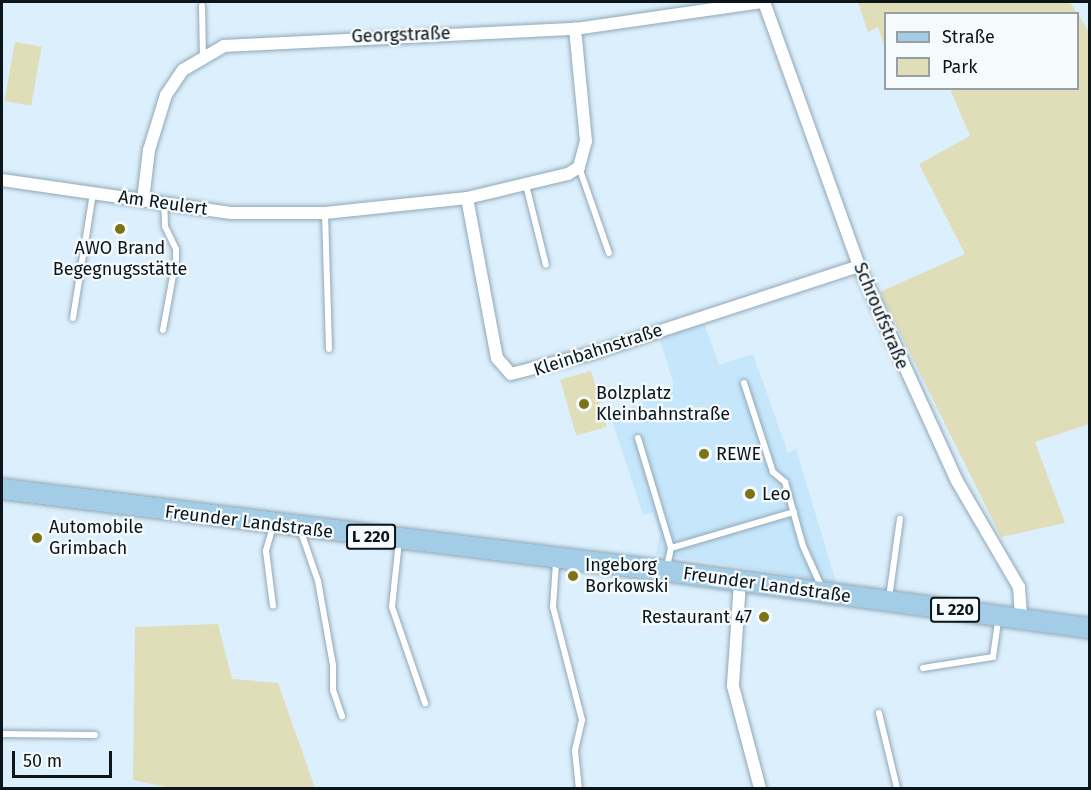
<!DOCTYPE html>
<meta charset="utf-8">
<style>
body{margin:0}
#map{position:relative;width:1091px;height:790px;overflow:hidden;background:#dceffc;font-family:"Fira Sans",sans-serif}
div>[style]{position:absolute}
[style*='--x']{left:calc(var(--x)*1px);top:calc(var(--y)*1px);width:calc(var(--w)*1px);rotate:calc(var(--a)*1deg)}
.built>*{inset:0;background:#c6e6fb}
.green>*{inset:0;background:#e0ddb9;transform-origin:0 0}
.roads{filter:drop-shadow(0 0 2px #91a8b7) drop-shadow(0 0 2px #91a8b7)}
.service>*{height:6px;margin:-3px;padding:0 3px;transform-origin:3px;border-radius:3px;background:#fff}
.minor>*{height:12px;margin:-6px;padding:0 6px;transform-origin:6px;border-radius:6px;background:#fff}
.primary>*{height:20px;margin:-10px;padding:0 10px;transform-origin:10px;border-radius:10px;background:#a3cde6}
.dots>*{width:16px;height:16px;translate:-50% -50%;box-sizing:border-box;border:3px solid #f5fafd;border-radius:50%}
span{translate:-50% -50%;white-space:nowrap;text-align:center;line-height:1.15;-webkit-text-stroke:4.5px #f5fafd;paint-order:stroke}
.shield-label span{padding:2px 4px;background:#f5fafd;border:2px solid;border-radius:4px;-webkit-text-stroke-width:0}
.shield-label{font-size:16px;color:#0c151a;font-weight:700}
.street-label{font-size:18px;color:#0c151a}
.poi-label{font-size:18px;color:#0c151a}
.left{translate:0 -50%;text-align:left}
.right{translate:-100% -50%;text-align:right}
.frame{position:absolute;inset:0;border:3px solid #0c151a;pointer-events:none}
.legend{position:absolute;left:884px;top:12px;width:195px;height:78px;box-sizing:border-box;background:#f5fafd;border:2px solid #989ea2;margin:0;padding:8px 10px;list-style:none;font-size:18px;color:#0c151a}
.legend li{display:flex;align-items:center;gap:12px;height:30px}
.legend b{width:30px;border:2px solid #989ea2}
.scale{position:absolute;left:12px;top:751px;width:100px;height:27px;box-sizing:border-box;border:3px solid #0c151a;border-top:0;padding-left:8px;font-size:18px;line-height:21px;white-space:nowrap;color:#0c151a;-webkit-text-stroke:4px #f5fafd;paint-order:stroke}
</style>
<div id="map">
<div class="built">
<div style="clip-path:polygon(704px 323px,719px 365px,753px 354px,788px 453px,796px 449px,836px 582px,656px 554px,660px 534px,653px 512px,643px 515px,610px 414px,643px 403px,641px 396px,674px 385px,659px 337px)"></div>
</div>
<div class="green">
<div style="clip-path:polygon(858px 2px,1070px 2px,1077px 14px,886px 14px,885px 49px,878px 27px,868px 32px)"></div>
<div style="clip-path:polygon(1078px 14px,1090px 34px,1089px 424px,1035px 442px,1065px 523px,1001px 537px,880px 292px,965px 254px,919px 164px,970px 136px,950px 89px,1078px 88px)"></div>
<div style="left:15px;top:42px;width:27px;height:60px;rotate:10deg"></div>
<div style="left:591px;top:371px;width:58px;height:32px;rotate:74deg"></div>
<div style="clip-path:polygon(218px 624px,232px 679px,278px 683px,315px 788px,170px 788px,133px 780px,135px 627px)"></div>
</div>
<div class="roads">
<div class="service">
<div style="--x:202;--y:6;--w:50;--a:88.9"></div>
<div style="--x:579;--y:167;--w:91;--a:70.8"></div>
<div style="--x:526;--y:185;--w:82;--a:76"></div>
<div style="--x:325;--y:213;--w:136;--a:88.3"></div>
<div style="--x:73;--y:318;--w:127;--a:-80.9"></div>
<div style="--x:163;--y:330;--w:72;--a:-79.6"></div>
<div style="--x:176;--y:259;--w:10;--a:-90"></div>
<div style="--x:176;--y:249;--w:25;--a:-116"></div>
<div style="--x:165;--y:226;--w:23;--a:-92"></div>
<div style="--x:744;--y:383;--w:94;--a:72"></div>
<div style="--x:773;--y:472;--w:16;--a:40"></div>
<div style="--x:785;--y:482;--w:66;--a:74.3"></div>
<div style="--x:803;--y:546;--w:46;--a:65.7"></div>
<div style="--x:638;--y:438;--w:115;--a:73.3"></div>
<div style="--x:671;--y:548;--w:19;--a:102"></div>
<div style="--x:273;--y:526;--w:26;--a:106"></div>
<div style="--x:266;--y:551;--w:55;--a:82.7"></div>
<div style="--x:300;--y:529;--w:55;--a:70.9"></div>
<div style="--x:318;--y:581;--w:85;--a:79.9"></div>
<div style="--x:333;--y:665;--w:25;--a:90"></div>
<div style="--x:333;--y:690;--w:28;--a:71"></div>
<div style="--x:399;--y:541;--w:66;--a:96.1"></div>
<div style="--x:392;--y:607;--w:102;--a:71"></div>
<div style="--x:671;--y:548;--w:128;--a:-16.3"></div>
<div style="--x:556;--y:562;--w:45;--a:93.8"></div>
<div style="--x:553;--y:607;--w:117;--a:75.6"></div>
<div style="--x:582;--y:720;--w:32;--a:103"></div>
<div style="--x:575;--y:751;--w:37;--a:84"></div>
<div style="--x:889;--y:598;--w:80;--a:-82.1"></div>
<div style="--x:923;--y:668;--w:71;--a:-8.9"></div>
<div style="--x:993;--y:657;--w:37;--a:-82"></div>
<div style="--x:879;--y:713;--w:77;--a:76.5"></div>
<div style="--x:2;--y:734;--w:93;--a:0.6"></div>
</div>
<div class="minor">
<div style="--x:764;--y:2;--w:281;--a:70.2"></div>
<div style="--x:859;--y:266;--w:236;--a:65.5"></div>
<div style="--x:957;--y:481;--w:123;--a:59.7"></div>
<div style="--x:1019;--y:587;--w:32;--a:86"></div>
<div style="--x:2;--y:180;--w:231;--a:8.2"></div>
<div style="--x:231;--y:213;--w:94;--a:0"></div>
<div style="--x:325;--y:213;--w:143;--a:-6"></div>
<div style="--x:467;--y:198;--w:104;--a:-13.4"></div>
<div style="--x:568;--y:174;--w:13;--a:-32"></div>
<div style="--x:579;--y:167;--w:27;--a:-75"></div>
<div style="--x:586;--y:141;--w:113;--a:-95.6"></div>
<div style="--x:467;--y:198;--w:163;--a:79.4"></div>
<div style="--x:497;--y:358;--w:21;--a:49"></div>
<div style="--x:511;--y:374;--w:85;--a:-14.4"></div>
<div style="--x:593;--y:353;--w:280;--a:-18.1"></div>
<div style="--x:143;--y:200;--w:50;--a:-83.2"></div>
<div style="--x:149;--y:150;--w:58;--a:-72.8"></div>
<div style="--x:166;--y:95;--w:30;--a:-56"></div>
<div style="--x:183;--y:70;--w:48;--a:-30.3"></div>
<div style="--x:224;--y:46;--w:351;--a:-2.8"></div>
<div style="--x:575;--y:29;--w:190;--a:-8.2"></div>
<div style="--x:740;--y:582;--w:104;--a:93.9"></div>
<div style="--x:733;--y:686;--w:106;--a:75.2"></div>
</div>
<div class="primary">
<div style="--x:2;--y:489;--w:669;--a:7.04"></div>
<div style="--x:666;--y:571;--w:428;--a:7.7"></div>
</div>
</div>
<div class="dots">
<div style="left:120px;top:229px;background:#7c7314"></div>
<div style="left:584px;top:404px;background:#7c7314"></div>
<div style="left:704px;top:454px;background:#7c7314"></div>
<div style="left:750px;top:494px;background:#7c7314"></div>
<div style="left:37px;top:538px;background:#7c7314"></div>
<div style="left:573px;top:576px;background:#7c7314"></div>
<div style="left:764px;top:617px;background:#7c7314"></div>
</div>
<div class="shield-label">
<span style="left:371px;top:537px">L 220</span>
<span style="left:955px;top:610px">L 220</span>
</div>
<div class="street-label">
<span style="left:401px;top:35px;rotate:-2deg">Georgstraße</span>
<span style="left:163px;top:203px;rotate:8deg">Am Reulert</span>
<span style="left:881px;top:316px;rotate:67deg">Schroufstraße</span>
<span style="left:598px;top:350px;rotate:-18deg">Kleinbahnstraße</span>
<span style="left:249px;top:522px;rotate:7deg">Freunder Landstraße</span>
<span style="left:767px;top:585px;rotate:8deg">Freunder Landstraße</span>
</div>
<div class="poi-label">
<span style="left:120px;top:259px">AWO Brand<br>Begegnugsstätte</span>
<span class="left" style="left:596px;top:404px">Bolzplatz<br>Kleinbahnstraße</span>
<span class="left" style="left:716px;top:454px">REWE</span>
<span class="left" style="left:762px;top:494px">Leo</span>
<span class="left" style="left:49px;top:538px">Automobile<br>Grimbach</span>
<span class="left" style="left:585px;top:576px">Ingeborg<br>Borkowski</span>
<span class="right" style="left:752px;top:617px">Restaurant 47</span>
</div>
<div class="frame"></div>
<ul class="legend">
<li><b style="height:8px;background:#a3cde6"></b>Straße</li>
<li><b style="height:16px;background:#e0ddb9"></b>Park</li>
</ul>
<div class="scale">50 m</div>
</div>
